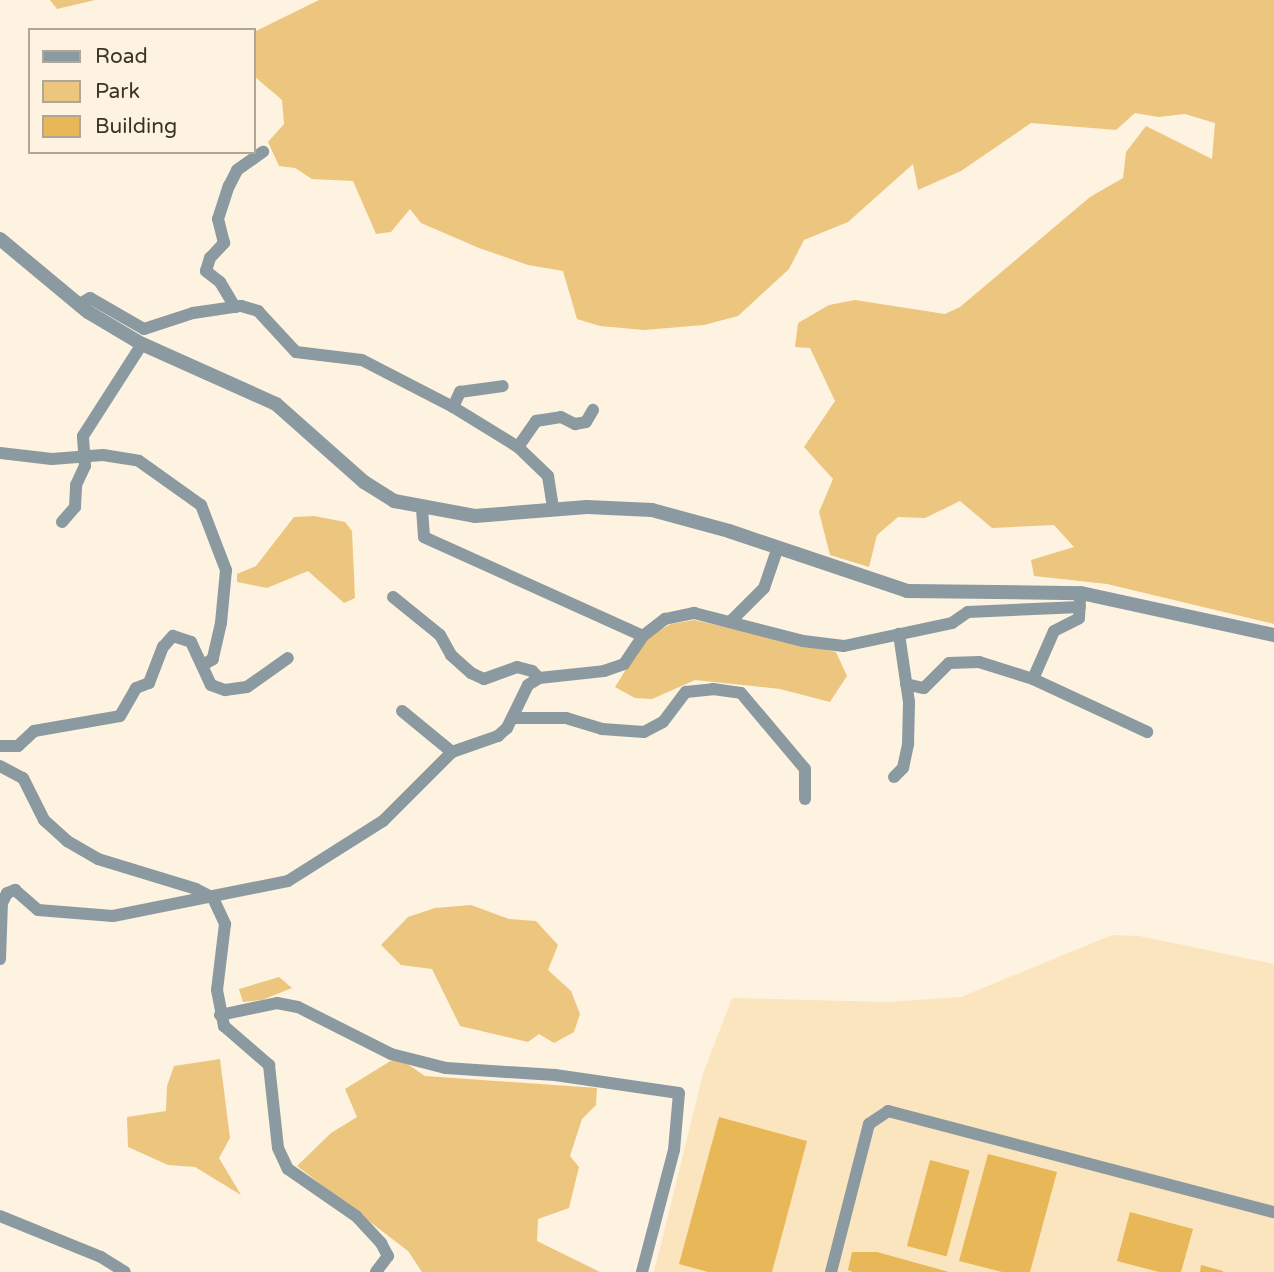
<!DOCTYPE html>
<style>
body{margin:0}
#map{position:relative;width:1274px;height:1272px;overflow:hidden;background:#fdf3e0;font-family:"Varela Round",sans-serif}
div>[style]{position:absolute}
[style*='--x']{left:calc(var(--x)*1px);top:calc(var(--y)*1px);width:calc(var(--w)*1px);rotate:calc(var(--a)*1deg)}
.built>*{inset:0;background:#fbe5be}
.green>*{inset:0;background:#ecc67e}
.building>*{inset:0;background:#e8b758;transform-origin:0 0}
.minor>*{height:12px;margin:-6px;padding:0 6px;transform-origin:6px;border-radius:6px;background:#8a9aa0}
.tertiary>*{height:14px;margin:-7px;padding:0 7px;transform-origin:7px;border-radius:7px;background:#8a9aa0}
span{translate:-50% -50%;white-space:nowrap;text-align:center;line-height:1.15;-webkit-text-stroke:5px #fdf3e0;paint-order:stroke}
.legend{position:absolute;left:28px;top:28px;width:228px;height:126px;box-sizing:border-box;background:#fdf3e0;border:2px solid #afa796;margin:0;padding:9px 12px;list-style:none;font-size:21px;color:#3b3528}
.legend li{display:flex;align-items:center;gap:14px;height:35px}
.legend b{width:35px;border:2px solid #afa796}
</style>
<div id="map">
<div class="built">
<div style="clip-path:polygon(1112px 935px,1139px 936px,1274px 964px,1274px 1272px,654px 1272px,703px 1074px,732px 998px,887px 1002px,961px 997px)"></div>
</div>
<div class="green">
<div style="clip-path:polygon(50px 0,95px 0,57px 9px)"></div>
<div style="clip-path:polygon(319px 0,1274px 0,1274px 624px,1107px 584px,1034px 576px,1031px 560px,1074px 547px,1054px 525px,992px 528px,960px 501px,925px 518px,898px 517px,877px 535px,869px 567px,830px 555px,819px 512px,833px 479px,804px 447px,835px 401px,810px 348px,795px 347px,798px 323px,829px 305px,855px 300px,945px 314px,960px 307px,1090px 197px,1123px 178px,1126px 152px,1146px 126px,1212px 159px,1215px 123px,1185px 114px,1158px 117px,1135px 113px,1116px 130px,1031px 123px,961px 171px,918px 190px,913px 164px,848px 222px,804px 240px,789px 269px,738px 316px,704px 325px,644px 330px,600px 326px,577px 319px,563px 271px,528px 265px,479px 248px,421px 223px,410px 209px,391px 232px,376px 234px,353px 181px,312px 179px,295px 168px,279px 166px,268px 142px,284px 124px,282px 100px,254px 76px,256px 31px)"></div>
<div style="clip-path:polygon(314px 516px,345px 522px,352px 531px,355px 598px,344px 603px,308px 571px,267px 588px,237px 582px,237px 574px,256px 566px,294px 517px)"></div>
<div style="clip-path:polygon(694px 620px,836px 652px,847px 676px,830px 702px,780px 689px,695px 680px,652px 699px,635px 698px,615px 687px,646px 637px,671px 624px)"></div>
<div style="clip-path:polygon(471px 905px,509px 919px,536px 921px,558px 945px,548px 970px,571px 991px,580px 1014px,574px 1032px,554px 1043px,539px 1034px,528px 1042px,460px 1026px,432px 969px,401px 965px,381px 945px,408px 917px,435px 908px)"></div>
<div style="clip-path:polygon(279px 977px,292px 988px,262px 1000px,243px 1002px,239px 989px)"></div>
<div style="clip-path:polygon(397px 1057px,425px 1076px,597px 1088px,596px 1105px,582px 1119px,570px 1156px,579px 1167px,569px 1208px,538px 1219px,537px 1241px,600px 1272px,422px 1272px,408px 1251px,297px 1166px,331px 1133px,357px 1117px,345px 1089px)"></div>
<div style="clip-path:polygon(220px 1059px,230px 1138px,219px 1158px,241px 1195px,195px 1167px,168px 1165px,128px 1147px,127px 1117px,166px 1111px,167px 1086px,174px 1066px)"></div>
</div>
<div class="building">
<div style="clip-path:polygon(719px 1117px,807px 1141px,772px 1272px,708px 1272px,679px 1264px)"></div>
<div style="clip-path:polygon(988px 1154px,1057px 1172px,1030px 1272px,1002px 1272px,959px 1261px)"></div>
<div style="left:930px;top:1160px;width:41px;height:89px;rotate:15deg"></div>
<div style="clip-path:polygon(1130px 1212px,1193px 1229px,1181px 1272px,1159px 1272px,1117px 1261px)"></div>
<div style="clip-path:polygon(852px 1252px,877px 1252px,949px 1272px,853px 1272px,848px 1270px)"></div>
<div style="clip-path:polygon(1201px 1265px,1223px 1271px,1223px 1272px,1200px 1272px)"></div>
</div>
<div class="minor">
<div style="--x:78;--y:305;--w:14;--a:-30"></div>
<div style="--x:90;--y:298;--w:62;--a:29.9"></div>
<div style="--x:144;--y:329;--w:52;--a:-18.1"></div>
<div style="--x:193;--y:313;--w:49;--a:-8.3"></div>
<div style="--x:241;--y:306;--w:18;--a:16"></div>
<div style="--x:258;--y:311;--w:56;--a:47.2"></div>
<div style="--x:296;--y:352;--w:66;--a:6.9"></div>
<div style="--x:362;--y:360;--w:102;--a:27.3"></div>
<div style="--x:453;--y:407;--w:76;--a:31.6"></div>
<div style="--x:518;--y:447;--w:42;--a:44"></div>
<div style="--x:548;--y:476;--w:33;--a:81"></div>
<div style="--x:235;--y:307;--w:29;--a:-121"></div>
<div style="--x:220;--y:282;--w:18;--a:-142"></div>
<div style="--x:206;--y:271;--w:14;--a:-73"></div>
<div style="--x:210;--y:258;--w:21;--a:-47"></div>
<div style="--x:224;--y:243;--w:25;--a:-104"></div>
<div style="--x:218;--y:219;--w:35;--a:-72"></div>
<div style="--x:229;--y:186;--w:18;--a:-63"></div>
<div style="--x:237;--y:170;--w:32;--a:-35"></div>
<div style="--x:453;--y:407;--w:17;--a:-65"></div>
<div style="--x:460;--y:392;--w:43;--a:-7.9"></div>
<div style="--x:518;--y:447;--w:32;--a:-55"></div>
<div style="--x:536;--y:421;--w:25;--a:-9"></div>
<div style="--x:561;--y:417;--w:16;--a:27"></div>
<div style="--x:575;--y:424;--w:11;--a:-10"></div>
<div style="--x:586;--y:422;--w:14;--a:-60"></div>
<div style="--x:0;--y:453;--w:52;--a:6.6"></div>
<div style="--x:52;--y:459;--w:51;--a:-4.5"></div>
<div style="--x:103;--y:455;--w:36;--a:9"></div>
<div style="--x:139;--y:461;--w:76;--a:35.4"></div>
<div style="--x:201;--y:505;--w:70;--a:69"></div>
<div style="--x:226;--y:570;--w:53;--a:95.4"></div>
<div style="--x:221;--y:623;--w:37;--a:103"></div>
<div style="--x:213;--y:659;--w:12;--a:149"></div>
<div style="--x:62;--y:522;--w:20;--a:-49"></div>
<div style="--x:75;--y:507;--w:22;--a:-87"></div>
<div style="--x:76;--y:485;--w:21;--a:-65"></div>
<div style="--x:85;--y:466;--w:30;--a:-94"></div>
<div style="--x:83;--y:436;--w:109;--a:-57.3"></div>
<div style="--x:393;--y:597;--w:60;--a:39"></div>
<div style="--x:440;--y:635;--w:23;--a:61"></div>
<div style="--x:451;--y:655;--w:27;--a:42"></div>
<div style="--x:471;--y:673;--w:14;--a:25"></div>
<div style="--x:484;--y:679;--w:35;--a:-20"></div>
<div style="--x:517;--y:667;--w:16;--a:15"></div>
<div style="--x:532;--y:671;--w:10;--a:45"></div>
<div style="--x:732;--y:620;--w:45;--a:-45"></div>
<div style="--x:764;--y:588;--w:43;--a:-71.1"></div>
<div style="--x:643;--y:636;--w:28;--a:-38"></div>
<div style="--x:665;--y:619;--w:30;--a:-12"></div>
<div style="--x:694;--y:613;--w:113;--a:14.4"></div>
<div style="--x:803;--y:641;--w:41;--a:7"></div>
<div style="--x:844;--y:646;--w:110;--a:-12"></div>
<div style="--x:952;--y:623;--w:19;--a:-35"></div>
<div style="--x:968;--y:612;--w:112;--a:-2.6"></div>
<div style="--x:1033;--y:679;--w:52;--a:-66.4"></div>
<div style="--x:1054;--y:631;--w:28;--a:-27"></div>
<div style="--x:1079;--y:618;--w:17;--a:-87"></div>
<div style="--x:906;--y:684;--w:18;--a:13"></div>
<div style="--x:924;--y:688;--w:35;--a:-45"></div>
<div style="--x:949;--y:663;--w:30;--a:-2"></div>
<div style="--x:979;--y:662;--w:57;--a:17.5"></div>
<div style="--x:1033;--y:679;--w:126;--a:24.9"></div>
<div style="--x:402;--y:711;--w:65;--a:39.4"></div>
<div style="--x:512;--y:718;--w:54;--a:0"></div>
<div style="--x:566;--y:718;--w:38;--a:17"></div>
<div style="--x:602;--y:729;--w:42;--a:4.1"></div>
<div style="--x:644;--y:732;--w:21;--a:-28"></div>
<div style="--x:663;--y:722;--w:38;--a:-53"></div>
<div style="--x:686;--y:692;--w:27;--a:-6"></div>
<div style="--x:713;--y:689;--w:28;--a:8"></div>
<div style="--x:741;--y:693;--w:99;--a:49.9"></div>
<div style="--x:805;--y:769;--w:30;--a:90"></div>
<div style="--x:0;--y:746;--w:18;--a:0"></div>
<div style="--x:18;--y:746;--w:22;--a:-43"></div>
<div style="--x:34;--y:731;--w:87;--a:-9.9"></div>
<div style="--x:120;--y:716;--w:32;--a:-60"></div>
<div style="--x:136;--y:688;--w:14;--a:-21"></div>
<div style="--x:149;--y:683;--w:39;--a:-69"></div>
<div style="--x:163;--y:647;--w:15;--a:-48"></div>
<div style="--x:173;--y:636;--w:19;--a:18"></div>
<div style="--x:191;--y:642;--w:47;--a:65.1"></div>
<div style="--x:211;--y:685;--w:15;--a:20"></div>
<div style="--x:225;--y:690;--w:22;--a:-8"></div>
<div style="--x:247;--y:687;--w:50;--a:-35.3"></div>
<div style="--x:0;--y:766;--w:26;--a:28"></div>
<div style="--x:23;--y:778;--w:47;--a:63.4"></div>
<div style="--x:44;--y:820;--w:31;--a:42"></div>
<div style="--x:67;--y:841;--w:36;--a:30"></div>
<div style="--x:98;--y:859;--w:102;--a:17"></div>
<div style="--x:196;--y:889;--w:19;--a:28"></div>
<div style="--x:213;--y:898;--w:29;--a:65"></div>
<div style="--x:225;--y:924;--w:66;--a:96.9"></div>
<div style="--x:217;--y:990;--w:37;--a:79"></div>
<div style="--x:224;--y:1026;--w:60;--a:40.9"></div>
<div style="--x:269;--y:1065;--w:83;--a:83.8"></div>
<div style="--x:278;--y:1148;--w:23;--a:65"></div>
<div style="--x:288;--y:1169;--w:83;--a:34.7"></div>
<div style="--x:356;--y:1216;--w:37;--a:47"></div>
<div style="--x:381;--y:1243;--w:15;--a:62"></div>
<div style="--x:388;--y:1256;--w:20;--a:127"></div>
<div style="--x:894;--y:777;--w:13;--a:-45"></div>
<div style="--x:903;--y:768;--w:25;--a:-78"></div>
<div style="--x:908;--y:744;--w:42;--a:-88.6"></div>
<div style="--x:909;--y:702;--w:69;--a:-98.4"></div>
<div style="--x:0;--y:959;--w:56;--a:-88"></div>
<div style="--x:2;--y:903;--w:11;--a:-63"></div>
<div style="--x:7;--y:893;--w:9;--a:-21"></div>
<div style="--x:15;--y:890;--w:30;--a:41"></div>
<div style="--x:38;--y:910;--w:75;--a:4.6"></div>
<div style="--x:113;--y:916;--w:178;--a:-11.3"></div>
<div style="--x:288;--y:881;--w:112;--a:-32.3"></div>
<div style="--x:383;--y:821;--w:98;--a:-45"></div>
<div style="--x:452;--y:752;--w:49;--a:-19.2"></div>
<div style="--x:498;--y:736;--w:12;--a:-42"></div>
<div style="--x:507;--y:728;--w:48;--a:-64"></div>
<div style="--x:528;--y:685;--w:13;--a:-32"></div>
<div style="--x:539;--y:678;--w:65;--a:-6.1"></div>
<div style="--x:604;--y:671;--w:21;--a:-19"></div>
<div style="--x:624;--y:664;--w:34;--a:-56"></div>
<div style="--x:643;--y:636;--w:240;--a:-155.7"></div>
<div style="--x:424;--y:537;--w:28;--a:-94"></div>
<div style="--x:220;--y:1015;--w:58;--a:-11.9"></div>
<div style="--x:277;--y:1003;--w:21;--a:11"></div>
<div style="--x:298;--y:1007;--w:104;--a:26.8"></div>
<div style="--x:391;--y:1054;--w:57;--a:14.3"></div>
<div style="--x:446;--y:1068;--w:109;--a:3.7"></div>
<div style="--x:555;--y:1075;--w:125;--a:8.3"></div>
<div style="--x:679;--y:1093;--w:57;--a:95"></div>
<div style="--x:674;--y:1150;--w:126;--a:104.7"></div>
<div style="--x:0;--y:1216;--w:109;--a:22.1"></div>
<div style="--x:101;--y:1257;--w:28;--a:32"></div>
<div style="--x:831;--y:1272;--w:153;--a:-75.6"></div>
<div style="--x:869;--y:1124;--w:23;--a:-34"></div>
<div style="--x:888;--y:1111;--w:399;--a:14.7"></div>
</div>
<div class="tertiary">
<div style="--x:0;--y:239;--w:114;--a:39.7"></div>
<div style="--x:88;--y:312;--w:63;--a:30.7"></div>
<div style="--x:142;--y:344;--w:147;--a:24.1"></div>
<div style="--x:276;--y:404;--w:118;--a:41.6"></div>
<div style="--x:364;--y:482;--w:36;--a:32"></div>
<div style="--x:394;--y:501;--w:82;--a:10.5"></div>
<div style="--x:475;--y:516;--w:112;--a:-4.6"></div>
<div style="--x:587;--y:507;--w:65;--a:2.6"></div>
<div style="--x:652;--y:510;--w:80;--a:15.3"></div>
<div style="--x:729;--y:531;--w:188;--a:18.6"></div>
<div style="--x:907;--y:591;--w:174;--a:0.7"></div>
<div style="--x:1081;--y:593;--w:198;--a:12.3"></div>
</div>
<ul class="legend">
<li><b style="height:9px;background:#8a9aa0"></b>Road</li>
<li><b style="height:19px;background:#ecc67e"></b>Park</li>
<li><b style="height:19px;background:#e8b758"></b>Building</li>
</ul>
</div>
